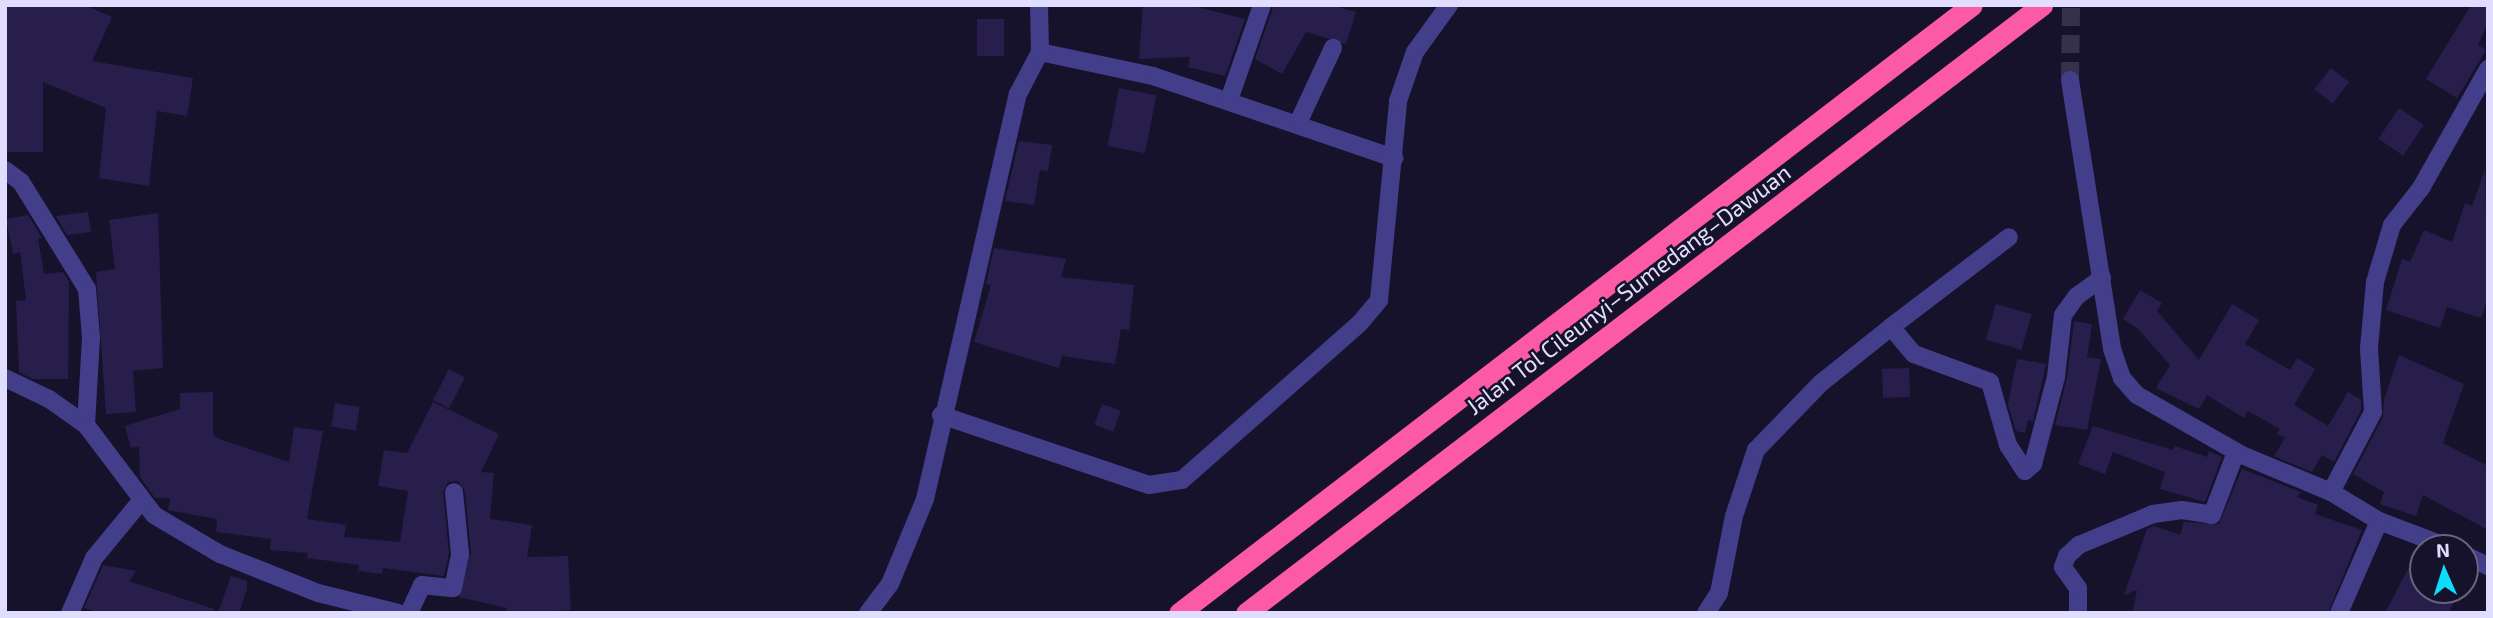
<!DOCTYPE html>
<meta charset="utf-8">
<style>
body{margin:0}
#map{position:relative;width:2493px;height:618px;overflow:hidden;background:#17122b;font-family:"Exo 2",sans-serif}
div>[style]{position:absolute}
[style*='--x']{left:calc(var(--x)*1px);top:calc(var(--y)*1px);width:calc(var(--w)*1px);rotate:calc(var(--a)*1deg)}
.building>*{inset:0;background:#281e4c;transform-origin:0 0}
.minor-tunnel>*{height:18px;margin-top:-9px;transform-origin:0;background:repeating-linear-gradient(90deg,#35304b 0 18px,transparent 0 27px)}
.minor>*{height:18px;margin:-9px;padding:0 9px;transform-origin:9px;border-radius:9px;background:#433e89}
.motorway>*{height:21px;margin:-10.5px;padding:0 10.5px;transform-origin:10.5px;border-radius:10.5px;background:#fc5aa4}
span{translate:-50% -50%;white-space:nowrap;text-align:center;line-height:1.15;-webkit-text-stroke:5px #17122b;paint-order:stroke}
.street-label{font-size:23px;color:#e1ddfe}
.frame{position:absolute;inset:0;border:7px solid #e1ddfe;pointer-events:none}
.north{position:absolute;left:2409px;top:534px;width:70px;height:70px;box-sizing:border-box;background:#17122b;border:2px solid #68637f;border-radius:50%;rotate:357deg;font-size:19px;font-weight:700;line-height:28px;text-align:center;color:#e1ddfe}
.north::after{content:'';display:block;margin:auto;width:24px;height:32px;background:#0cddfa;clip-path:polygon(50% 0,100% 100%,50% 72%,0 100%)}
</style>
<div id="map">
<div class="building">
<div style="clip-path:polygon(5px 5px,84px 5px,112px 17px,92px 61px,193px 78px,187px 116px,157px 111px,149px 186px,99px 178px,106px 108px,43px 82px,43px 152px,5px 152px)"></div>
<div style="clip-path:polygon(1143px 5px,1189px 5px,1245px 19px,1225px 76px,1188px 67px,1190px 57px,1139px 59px)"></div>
<div style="clip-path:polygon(1274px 5px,1331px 5px,1356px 12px,1346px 44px,1306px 32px,1282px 74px,1255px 59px)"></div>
<div style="clip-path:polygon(2471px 5px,2488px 5px,2488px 22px,2478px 45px,2486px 50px,2457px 98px,2426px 79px)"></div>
<div style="left:977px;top:19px;width:27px;height:37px"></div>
<div style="left:2331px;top:68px;width:23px;height:27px;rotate:38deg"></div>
<div style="left:1119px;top:88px;width:38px;height:59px;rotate:11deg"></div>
<div style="left:2399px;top:108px;width:30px;height:37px;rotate:34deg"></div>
<div style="clip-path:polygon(1019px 141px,1052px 145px,1048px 171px,1040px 170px,1034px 205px,1005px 201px)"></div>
<div style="clip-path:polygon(2485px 170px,2488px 298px,2481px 318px,2447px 307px,2440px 328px,2386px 310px,2402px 259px,2410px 262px,2424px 230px,2452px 242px,2465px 203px,2472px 206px)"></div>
<div style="clip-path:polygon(88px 212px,91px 232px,67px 235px,56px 216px)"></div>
<div style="clip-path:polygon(158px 213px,163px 368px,133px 371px,136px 412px,106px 414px,96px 272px,115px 269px,109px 220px)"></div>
<div style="clip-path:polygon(28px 215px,42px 238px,38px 238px,44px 274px,63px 272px,69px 281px,68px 379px,33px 379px,19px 372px,16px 301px,26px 300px,20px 252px,13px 254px,6px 219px)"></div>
<div style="clip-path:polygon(994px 248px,1066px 259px,1061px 277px,1134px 285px,1129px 330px,1121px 329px,1115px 364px,1062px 356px,1059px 368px,974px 342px,991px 285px,986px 284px)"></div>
<div style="clip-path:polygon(2140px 290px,2162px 303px,2157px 311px,2199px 360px,2232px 304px,2259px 320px,2245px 344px,2290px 370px,2297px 358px,2315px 369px,2294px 405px,2328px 426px,2348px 392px,2361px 400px,2361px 410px,2334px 462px,2322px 455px,2312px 472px,2274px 456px,2285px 438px,2277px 434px,2280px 429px,2248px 411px,2244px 418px,2207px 395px,2199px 409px,2156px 388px,2170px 365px,2137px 328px,2123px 319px)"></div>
<div style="left:1996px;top:304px;width:37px;height:37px;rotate:16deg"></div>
<div style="clip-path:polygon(2074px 321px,2092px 324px,2087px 357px,2101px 359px,2087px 430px,2055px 425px,2067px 378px)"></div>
<div style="clip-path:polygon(2399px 355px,2464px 384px,2443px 443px,2488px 466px,2488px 530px,2423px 495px,2416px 516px,2380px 504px,2384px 492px,2353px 474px,2383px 417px,2384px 399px)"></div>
<div style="clip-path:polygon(2017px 359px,2046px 364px,2033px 421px,2028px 420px,2025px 433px,2016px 431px,2008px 404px)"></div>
<div style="left:1909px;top:368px;width:29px;height:27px;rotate:88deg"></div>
<div style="left:449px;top:369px;width:18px;height:35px;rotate:27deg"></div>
<div style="clip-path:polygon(213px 392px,213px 435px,222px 440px,289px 462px,294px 427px,323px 431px,307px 519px,346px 525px,344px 537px,400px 542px,408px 491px,378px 486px,384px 450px,407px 453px,433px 402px,499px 434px,481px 472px,494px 473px,490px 519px,532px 525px,527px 557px,568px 556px,571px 610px,507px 613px,507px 608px,459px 597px,471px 553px,465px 491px,458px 481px,448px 482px,443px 492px,449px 553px,444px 576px,383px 568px,382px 574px,358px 571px,359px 565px,307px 558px,308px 553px,270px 550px,271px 539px,216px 532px,217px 519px,168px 510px,170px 498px,155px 498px,140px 477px,139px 446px,131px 448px,125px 426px,180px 409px,180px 393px)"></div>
<div style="left:335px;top:403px;width:25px;height:24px;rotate:9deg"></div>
<div style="left:1102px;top:404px;width:20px;height:22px;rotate:20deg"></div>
<div style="clip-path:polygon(2093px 426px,2173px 450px,2175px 446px,2207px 457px,2209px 451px,2222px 457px,2205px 502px,2160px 489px,2165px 472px,2113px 452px,2105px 474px,2078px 464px)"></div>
<div style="clip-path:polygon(2242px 469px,2301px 492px,2297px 497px,2318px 505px,2315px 514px,2362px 530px,2328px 613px,2132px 613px,2137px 590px,2124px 595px,2147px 529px,2154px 526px,2180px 535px,2184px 522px,2219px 524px)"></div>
<div style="clip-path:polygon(2419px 548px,2423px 590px,2459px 590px,2449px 613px,2385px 613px)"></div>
<div style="clip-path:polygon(103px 565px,136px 571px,129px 581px,214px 609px,213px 613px,101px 613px,84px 608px)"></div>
<div style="clip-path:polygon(231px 576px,247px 581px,247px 589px,239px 613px,218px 613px)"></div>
</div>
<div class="minor-tunnel">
<div style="--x:2070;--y:80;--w:75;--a:-89.2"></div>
</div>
<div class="minor">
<div style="--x:1040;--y:52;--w:116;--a:12"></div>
<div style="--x:1153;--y:76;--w:255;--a:18.8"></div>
<div style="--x:2070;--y:80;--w:272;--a:81.1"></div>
<div style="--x:2112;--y:349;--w:31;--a:71"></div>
<div style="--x:2122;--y:378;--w:23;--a:49"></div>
<div style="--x:2137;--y:395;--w:121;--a:29.7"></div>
<div style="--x:2242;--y:455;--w:96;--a:22.6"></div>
<div style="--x:2331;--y:492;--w:56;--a:31.1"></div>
<div style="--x:2379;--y:521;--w:77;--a:20.6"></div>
<div style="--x:1229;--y:100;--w:101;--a:-70.8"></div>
<div style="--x:1298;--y:123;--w:83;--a:-65"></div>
<div style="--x:5;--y:170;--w:20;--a:37"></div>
<div style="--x:21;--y:182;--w:126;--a:58.3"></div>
<div style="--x:87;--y:289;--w:49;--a:85.3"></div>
<div style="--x:91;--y:338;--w:87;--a:93.3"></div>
<div style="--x:1891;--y:327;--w:148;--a:-37.3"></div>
<div style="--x:5;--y:378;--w:49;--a:25.5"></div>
<div style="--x:49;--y:399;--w:45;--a:35.1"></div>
<div style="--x:86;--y:425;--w:113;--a:52.9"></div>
<div style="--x:154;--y:515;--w:77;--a:30.6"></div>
<div style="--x:220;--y:554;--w:105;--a:21.7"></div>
<div style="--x:318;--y:593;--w:82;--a:14"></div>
<div style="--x:941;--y:415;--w:219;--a:18.6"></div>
<div style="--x:1149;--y:485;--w:33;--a:-9"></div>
<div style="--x:1182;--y:480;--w:237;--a:-41.4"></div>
<div style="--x:1360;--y:323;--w:30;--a:-50"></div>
<div style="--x:1379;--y:300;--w:200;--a:-84.5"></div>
<div style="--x:1398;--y:101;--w:52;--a:-70.9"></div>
<div style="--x:1415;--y:52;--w:58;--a:-54.1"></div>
<div style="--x:2331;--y:492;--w:90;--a:-62.3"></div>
<div style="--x:2373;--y:412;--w:64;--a:-93.6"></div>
<div style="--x:2369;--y:348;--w:66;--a:-84.8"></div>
<div style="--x:2375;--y:282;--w:59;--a:-73.4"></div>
<div style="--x:2392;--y:225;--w:47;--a:-51.9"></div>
<div style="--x:2421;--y:188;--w:137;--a:-60.6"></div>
<div style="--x:2465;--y:555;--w:25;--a:26"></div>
<div style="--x:70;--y:613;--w:60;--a:-66.4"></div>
<div style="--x:94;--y:558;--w:74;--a:-50.5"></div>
<div style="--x:409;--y:613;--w:31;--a:-65"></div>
<div style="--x:422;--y:585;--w:31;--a:6"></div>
<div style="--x:453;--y:588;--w:35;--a:-78"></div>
<div style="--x:460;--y:554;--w:62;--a:-95.5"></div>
<div style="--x:868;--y:613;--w:36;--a:-53"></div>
<div style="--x:890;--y:584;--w:92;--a:-67.6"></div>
<div style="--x:925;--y:499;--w:416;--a:-77.1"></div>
<div style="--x:1018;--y:94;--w:47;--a:-62.4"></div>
<div style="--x:1040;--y:52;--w:47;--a:-91.2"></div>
<div style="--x:1706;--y:613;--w:24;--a:-57"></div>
<div style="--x:1719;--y:593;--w:78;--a:-79"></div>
<div style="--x:1734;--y:516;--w:70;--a:-71.6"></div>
<div style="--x:1756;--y:450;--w:93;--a:-45.9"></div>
<div style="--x:1821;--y:383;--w:90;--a:-38.7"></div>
<div style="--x:1891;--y:327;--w:35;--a:50"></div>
<div style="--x:1914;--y:354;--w:81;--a:20.2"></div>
<div style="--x:1990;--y:382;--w:66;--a:74.1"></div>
<div style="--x:2008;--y:445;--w:31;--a:57"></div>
<div style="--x:2025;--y:471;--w:11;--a:-41"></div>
<div style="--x:2033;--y:464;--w:90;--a:-75.2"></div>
<div style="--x:2056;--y:377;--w:62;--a:-83.6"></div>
<div style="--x:2063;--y:315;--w:24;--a:-54"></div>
<div style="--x:2077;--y:296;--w:31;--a:-36"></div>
<div style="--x:2078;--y:613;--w:25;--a:-90"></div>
<div style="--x:2078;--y:588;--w:26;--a:-126"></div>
<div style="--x:2063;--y:567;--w:12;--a:-70"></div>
<div style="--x:2067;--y:556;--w:16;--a:-43"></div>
<div style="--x:2079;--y:545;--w:80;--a:-22.7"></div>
<div style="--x:2153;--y:514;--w:29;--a:-8"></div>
<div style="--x:2182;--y:510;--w:30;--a:9"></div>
<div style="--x:2212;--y:515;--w:67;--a:-69.1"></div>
<div style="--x:2339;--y:613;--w:100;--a:-66.5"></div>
</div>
<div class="motorway">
<div style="--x:1179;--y:613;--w:999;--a:-37.48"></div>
<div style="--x:1246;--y:613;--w:1002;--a:-37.37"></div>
</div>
<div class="street-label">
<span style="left:1628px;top:289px;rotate:-37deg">Jalan Tol Cileunyi–Sumedang–Dawuan</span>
</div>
<div class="frame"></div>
<div class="north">N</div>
</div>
